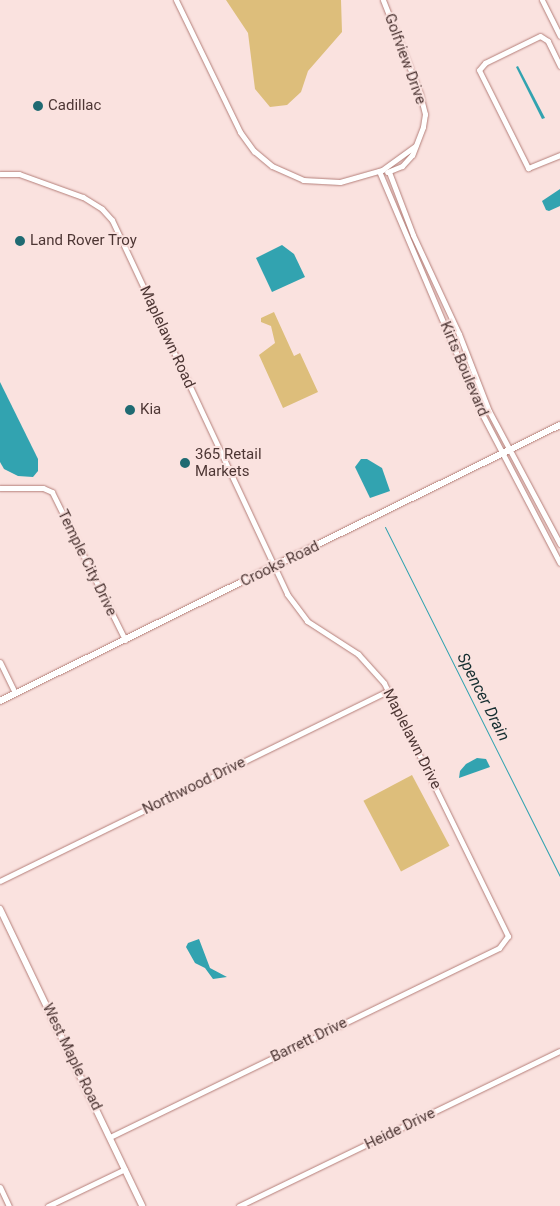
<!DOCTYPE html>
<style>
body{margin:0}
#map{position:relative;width:560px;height:1206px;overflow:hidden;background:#fae2df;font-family:Roboto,sans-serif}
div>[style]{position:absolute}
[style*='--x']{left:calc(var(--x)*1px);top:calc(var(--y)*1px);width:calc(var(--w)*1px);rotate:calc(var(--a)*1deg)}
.green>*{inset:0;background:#ddbe7b;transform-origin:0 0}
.water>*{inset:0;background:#32a3b0}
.stream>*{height:1px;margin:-0.5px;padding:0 0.5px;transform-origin:0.5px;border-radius:0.5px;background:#32a3b0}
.roads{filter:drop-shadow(0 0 1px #b47f79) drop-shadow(0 0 1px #b47f79)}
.minor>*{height:5px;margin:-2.5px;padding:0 2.5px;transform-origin:2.5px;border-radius:2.5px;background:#fff}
.major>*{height:6px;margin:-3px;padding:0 3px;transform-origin:3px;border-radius:3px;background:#fff}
.dots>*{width:14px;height:14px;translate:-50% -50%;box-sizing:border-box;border:2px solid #fae2df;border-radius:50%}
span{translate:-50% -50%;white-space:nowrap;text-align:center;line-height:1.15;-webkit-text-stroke:4px #fae2df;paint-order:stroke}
.street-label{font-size:15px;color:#4d3634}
.poi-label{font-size:15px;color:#4d3634}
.left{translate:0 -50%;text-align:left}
.water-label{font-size:16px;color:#152e30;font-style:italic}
</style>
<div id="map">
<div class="green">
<div style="clip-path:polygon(226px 0,341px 0,342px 32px,308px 71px,301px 92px,287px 105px,270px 107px,255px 89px,248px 33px)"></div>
<div style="clip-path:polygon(274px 312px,294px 356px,300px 353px,318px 392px,283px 408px,259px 355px,275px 343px,271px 326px,261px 322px,261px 318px)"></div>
<div style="left:412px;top:775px;width:80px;height:55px;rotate:62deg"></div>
</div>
<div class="water">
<div style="clip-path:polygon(518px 66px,545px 118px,542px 119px,516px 67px)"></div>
<div style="clip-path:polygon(560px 189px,560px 206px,549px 211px,546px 210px,542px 201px)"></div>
<div style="clip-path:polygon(282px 245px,294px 254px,305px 277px,272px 292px,256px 258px)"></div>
<div style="clip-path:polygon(0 382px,38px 459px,38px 471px,33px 477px,18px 476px,4px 469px,0 462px)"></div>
<div style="clip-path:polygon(361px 459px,367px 459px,382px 468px,390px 491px,370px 498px,355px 467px)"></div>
<div style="clip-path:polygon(477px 758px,486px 759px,490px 767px,459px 778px,460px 771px,466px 764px)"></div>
<div style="clip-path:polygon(199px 939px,210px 968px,227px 977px,213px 979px,205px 968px,195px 963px,186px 947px,188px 943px)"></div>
</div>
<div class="stream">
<div style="--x:385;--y:527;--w:390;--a:63.4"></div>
</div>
<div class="roads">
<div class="minor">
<div style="--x:176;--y:0;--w:147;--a:64.1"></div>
<div style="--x:240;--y:132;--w:24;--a:54"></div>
<div style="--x:254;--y:151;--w:23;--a:40"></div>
<div style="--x:272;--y:166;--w:34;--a:24"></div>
<div style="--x:303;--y:180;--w:37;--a:3"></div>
<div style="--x:340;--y:182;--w:44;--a:-15.9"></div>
<div style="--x:382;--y:170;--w:41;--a:-36"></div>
<div style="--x:383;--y:0;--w:101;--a:68.5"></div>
<div style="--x:420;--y:94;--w:21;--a:76"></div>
<div style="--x:425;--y:114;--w:13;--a:99"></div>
<div style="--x:423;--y:127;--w:30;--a:111"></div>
<div style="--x:412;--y:155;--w:15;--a:132"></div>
<div style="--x:402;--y:166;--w:16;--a:158"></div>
<div style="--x:542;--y:0;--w:40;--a:63.4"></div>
<div style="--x:560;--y:66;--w:28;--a:-116"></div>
<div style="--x:548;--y:41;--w:9;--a:-148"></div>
<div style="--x:540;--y:36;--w:61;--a:153.9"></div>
<div style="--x:485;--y:63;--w:9;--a:131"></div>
<div style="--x:479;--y:70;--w:110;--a:63.4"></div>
<div style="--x:528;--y:168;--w:35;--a:-22"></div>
<div style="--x:379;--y:171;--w:264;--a:67"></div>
<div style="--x:482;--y:414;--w:168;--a:62.4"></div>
<div style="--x:389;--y:172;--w:67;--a:69.1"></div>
<div style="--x:413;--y:235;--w:109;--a:65.1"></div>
<div style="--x:459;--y:334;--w:83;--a:68.7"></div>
<div style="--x:489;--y:411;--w:151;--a:61.9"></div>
<div style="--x:0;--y:174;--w:19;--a:0"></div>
<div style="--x:19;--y:174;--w:68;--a:19.8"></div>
<div style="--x:83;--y:197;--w:22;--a:32"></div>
<div style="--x:102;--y:209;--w:15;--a:48"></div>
<div style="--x:112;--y:220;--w:413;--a:64.9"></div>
<div style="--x:287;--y:594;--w:34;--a:53"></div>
<div style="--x:307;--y:621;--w:61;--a:32.9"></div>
<div style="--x:358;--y:654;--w:39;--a:48"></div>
<div style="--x:384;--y:683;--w:282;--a:63.9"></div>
<div style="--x:508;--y:936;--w:15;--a:127"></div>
<div style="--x:499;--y:948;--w:432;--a:154.1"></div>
<div style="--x:0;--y:488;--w:43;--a:0"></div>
<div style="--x:43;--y:488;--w:10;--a:24"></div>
<div style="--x:52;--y:492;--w:165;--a:63.7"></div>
<div style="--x:0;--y:662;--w:34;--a:64"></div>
<div style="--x:0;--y:881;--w:432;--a:-26.1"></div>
<div style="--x:0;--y:1187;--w:21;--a:65"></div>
<div style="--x:48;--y:1206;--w:85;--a:-25.7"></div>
<div style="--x:239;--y:1206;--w:356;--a:-25.8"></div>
</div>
<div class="major">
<div style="--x:0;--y:701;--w:624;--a:-26.24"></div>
<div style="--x:0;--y:909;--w:329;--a:64.4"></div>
</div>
</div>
<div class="dots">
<div style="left:38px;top:106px;background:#1f6a72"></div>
<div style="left:20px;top:241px;background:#1f6a72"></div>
<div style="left:130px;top:410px;background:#1f6a72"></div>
<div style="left:185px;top:463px;background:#1f6a72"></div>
</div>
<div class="street-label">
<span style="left:405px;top:59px;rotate:70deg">Golfview Drive</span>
<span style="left:167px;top:337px;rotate:65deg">Maplelawn Road</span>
<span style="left:464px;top:369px;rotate:67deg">Kirts Boulevard</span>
<span style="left:87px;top:563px;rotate:64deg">Temple City Drive</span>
<span style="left:280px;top:564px;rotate:-26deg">Crooks Road</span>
<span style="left:412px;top:739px;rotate:63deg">Maplelawn Drive</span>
<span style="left:194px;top:786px;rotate:-26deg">Northwood Drive</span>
<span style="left:309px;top:1040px;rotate:-26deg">Barrett Drive</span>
<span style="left:72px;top:1057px;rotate:64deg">West Maple Road</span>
<span style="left:400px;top:1129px;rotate:-26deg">Heide Drive</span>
</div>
<div class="poi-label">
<span class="left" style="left:48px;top:106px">Cadillac</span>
<span class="left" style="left:30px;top:241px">Land Rover Troy</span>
<span class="left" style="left:140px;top:410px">Kia</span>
<span class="left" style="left:195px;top:463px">365 Retail<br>Markets</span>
</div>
<div class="water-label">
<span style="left:483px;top:697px;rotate:63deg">Spencer Drain</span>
</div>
</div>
